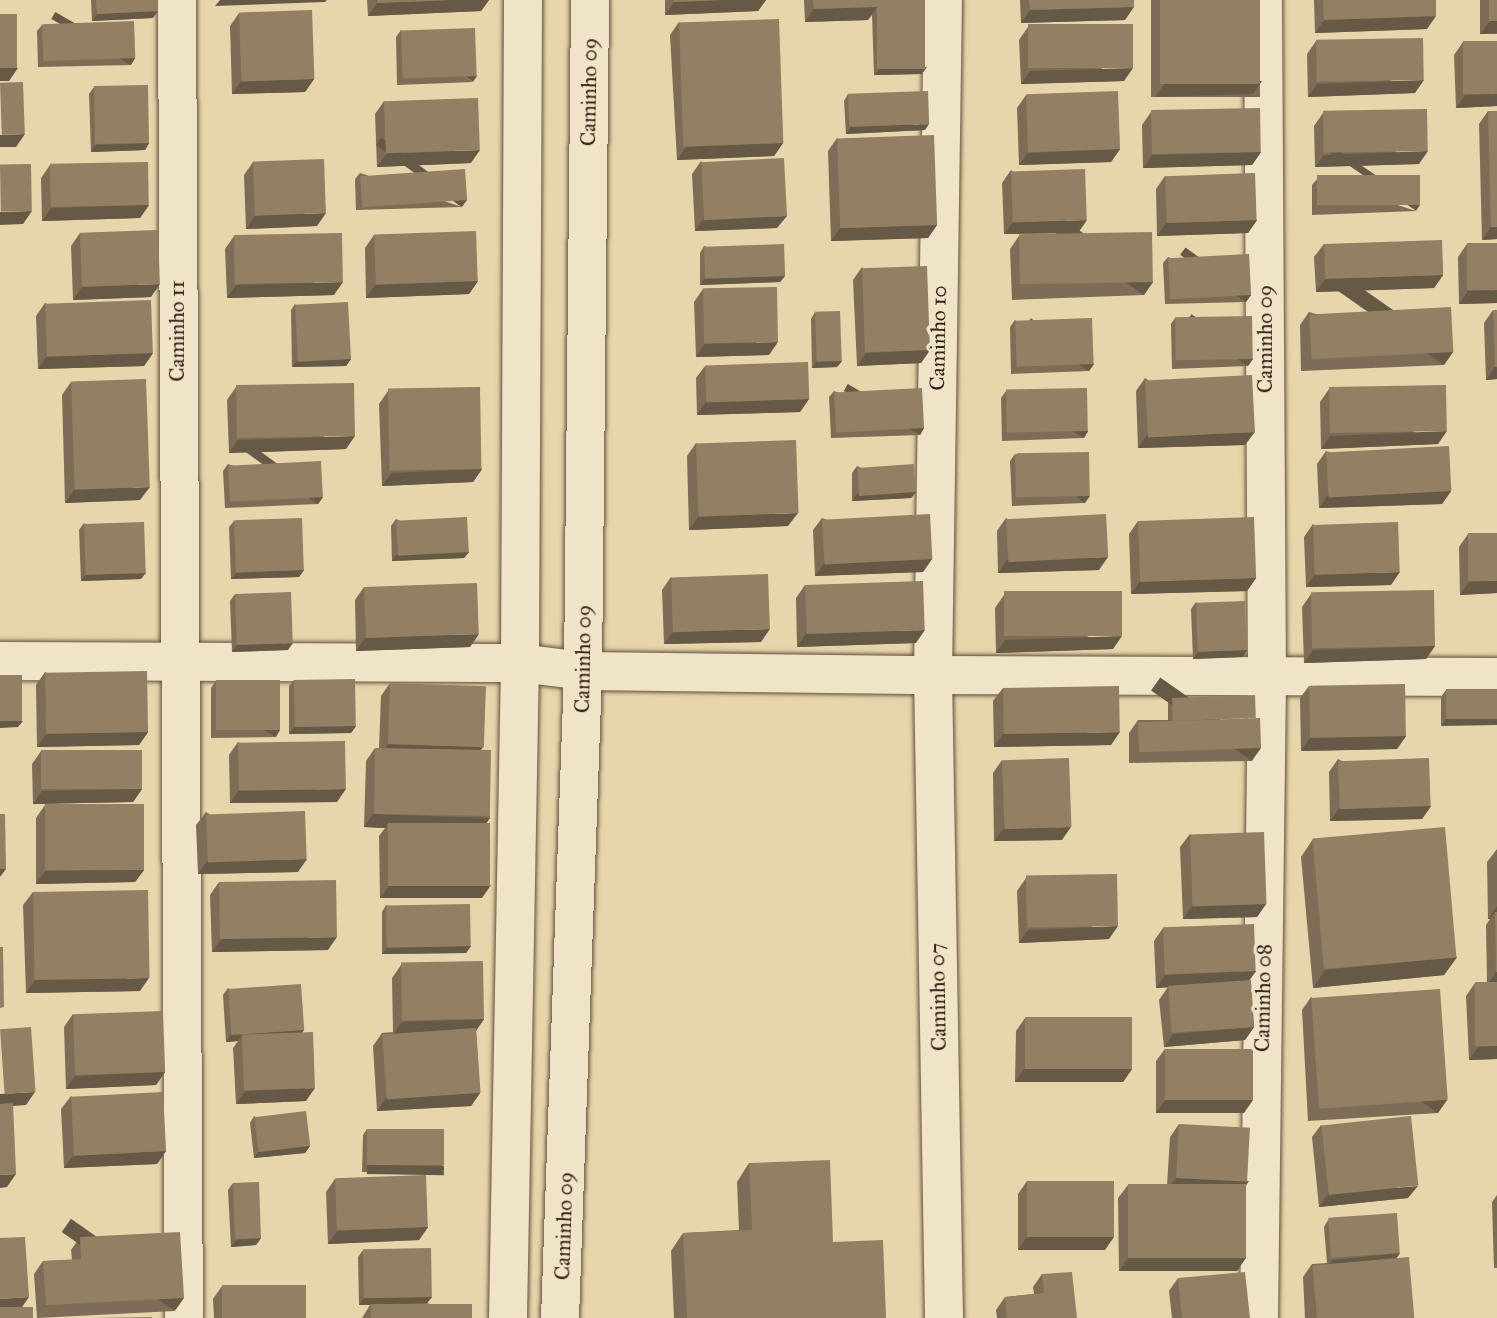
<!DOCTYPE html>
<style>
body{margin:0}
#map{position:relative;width:1497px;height:1318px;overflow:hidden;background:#e7d5ab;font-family:"IM FELL Great Primer",serif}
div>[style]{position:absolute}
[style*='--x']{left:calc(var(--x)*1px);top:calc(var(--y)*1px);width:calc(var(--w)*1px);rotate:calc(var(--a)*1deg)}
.roads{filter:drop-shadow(0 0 2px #624e3c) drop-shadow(0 0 2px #624e3c)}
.street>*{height:38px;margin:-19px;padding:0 19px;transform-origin:19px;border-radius:19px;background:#efe4c8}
.wall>*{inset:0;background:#7e6d56;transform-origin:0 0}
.shaded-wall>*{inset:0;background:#665946;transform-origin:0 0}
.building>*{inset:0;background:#927f64;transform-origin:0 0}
span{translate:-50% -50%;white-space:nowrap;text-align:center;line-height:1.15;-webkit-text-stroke:7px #efe4c8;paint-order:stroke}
.street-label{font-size:21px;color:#362117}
</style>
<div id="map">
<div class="roads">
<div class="street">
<div style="--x:177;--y:0;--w:1318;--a:89.7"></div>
<div style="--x:943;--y:0;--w:675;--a:90.85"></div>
<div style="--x:933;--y:675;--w:643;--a:89.02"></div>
<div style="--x:0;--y:661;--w:520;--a:0.22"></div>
<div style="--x:520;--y:663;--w:64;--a:7.2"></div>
<div style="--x:583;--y:671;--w:350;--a:0.7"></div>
<div style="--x:933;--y:675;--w:564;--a:0.2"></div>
<div style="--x:508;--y:1318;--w:655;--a:-88.95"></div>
<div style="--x:520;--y:663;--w:663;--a:-89.74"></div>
<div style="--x:560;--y:1318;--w:647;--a:-87.96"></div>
<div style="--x:583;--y:671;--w:671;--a:-89.4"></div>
<div style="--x:1259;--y:1318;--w:639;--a:-89.28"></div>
<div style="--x:1267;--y:679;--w:679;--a:-90.34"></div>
</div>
</div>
<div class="wall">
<div style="clip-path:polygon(91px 0,157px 0,153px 18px,92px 21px)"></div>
<div style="clip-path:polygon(367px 0,489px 0,481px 11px,368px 16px)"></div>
<div style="clip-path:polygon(665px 0,766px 0,758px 11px,665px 15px)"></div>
<div style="clip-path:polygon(804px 0,925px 0,922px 74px,874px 75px,872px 15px,868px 20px,805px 22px)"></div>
<div style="clip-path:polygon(1020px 0,1134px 0,1125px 20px,1021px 23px)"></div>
<div style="left:1151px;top:0;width:109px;height:97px"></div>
<div style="clip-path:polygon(1314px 0,1436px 0,1427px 29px,1315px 33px)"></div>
<div style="left:1480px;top:0;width:17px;height:34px"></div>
<div style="clip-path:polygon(239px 13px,314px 79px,305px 92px,232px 94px,230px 26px)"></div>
<div style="clip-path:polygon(679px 22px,783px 143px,774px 156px,677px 160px,670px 35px)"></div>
<div style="clip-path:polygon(42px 25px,135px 58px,131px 65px,38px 67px,37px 31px)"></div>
<div style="clip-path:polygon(1028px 27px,1124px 81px,1021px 84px,1019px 40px)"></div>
<div style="clip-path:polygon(401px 30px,473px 82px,397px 85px,396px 37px)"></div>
<div style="clip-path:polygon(1316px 41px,1415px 93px,1308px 97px,1307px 54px)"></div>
<div style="clip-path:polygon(1463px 42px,1497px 106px,1456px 108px,1454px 55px)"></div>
<div style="clip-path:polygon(94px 87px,149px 143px,145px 150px,91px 152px,89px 94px)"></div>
<div style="clip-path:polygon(848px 94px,925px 130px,846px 134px,844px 101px)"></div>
<div style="clip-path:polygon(1026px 95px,1120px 149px,1111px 162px,1019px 165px,1017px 108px)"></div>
<div style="clip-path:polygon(384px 101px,471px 163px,377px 167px,375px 114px)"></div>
<div style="clip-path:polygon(1488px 111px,1497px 111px,1497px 239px,1482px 240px,1479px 124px)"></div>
<div style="clip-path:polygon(1151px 112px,1261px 152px,1252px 165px,1143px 168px,1142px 125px)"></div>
<div style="clip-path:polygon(1323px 113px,1419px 164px,1315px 167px,1314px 126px)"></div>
<div style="clip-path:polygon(837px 138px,937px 225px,928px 238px,831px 241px,828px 151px)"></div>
<div style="clip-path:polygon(701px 161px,777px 228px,695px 231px,692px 174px)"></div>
<div style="clip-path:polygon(253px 162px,317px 226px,246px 229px,244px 175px)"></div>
<div style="clip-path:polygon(50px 165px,149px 205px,140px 218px,42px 221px,41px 178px)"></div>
<div style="clip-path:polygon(1011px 170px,1078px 233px,1004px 234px,1002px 183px)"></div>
<div style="clip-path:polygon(360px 173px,462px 207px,356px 210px,355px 179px)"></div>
<div style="clip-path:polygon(1165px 176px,1257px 220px,1248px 233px,1157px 236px,1156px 189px)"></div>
<div style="clip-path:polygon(1317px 179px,1416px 211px,1312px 215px,1312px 185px)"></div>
<div style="clip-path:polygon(80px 233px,151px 297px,73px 300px,71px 246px)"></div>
<div style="clip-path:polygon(374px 235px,478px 281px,469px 294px,366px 298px,365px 248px)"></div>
<div style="clip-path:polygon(234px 236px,334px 295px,227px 298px,225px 249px)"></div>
<div style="clip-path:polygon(1019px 236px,1153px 282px,1144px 295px,1012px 300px,1010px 249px)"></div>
<div style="clip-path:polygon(1324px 244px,1443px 275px,1434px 288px,1316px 292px,1314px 257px)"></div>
<div style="clip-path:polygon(1467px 244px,1497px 303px,1459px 304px,1458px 257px)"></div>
<div style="clip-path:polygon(704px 246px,785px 276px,780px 282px,700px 285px,700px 253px)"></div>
<div style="clip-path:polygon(1168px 257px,1251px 295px,1246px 302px,1165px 304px,1163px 263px)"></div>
<div style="clip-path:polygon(862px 267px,930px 350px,921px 363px,857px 366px,853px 280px)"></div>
<div style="clip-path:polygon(703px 289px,769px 355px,696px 357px,694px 302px)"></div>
<div style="clip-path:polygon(45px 303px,153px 353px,144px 366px,38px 369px,36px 316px)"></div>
<div style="clip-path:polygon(295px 304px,351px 359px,346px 366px,292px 367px,291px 310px)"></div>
<div style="clip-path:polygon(1493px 310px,1497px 310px,1497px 379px,1486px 380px,1484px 323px)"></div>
<div style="clip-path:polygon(815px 312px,842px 361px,837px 367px,812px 368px,811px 319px)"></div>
<div style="clip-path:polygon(1309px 312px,1453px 352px,1444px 365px,1301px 371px,1300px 325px)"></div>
<div style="clip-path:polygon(1175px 318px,1253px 359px,1248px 366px,1172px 369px,1171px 324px)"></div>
<div style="clip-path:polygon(1015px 320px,1094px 364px,1089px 371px,1011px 374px,1010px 327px)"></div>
<div style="clip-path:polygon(705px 366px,809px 399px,800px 412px,697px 415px,696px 378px)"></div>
<div style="clip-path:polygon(1145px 378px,1245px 445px,1138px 448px,1136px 391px)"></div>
<div style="clip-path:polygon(71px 382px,140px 500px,65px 503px,62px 395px)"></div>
<div style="clip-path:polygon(236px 387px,346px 449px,229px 453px,227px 400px)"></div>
<div style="clip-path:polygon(1329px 389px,1438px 444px,1321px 449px,1320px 402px)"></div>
<div style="clip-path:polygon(388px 391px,482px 469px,473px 482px,382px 486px,379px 404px)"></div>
<div style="clip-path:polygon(834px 391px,924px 428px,920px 435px,831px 438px,829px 397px)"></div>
<div style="clip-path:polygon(1006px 391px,1088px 431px,1084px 438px,1002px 441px,1001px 398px)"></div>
<div style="clip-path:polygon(696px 443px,788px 526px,689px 530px,687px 456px)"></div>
<div style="clip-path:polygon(1326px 451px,1451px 491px,1442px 504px,1319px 508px,1317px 464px)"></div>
<div style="clip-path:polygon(1015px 454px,1085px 503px,1012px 506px,1010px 461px)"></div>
<div style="clip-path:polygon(228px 464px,323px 497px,318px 504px,225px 508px,223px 471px)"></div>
<div style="clip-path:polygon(857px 466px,916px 492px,911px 498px,852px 501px,852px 473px)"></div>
<div style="clip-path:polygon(822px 518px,932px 559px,923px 572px,815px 576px,813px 530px)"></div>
<div style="clip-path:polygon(1006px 518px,1099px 570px,998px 573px,997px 531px)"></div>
<div style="clip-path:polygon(396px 519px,469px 552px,464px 558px,392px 561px,391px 526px)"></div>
<div style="clip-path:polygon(234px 521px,304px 570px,299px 577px,231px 579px,229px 527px)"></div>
<div style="clip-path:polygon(1138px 521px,1256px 578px,1247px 591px,1131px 594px,1129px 534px)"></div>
<div style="clip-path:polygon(84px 523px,141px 579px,81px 581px,79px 530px)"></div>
<div style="clip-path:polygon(1313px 524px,1391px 585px,1306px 587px,1304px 537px)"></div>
<div style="clip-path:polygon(1497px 533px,1497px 593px,1460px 595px,1459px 547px,1468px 534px)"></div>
<div style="clip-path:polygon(671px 577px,761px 642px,664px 644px,662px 590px)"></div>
<div style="clip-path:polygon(805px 585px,916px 643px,797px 647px,796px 598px)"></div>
<div style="clip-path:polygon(364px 587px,470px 647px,356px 651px,355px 600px)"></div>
<div style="clip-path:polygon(235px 594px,288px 650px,232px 652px,230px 601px)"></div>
<div style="clip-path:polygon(1311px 594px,1435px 646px,1426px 659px,1304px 663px,1302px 607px)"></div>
<div style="clip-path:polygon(1004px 595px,1113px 649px,996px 653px,995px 608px)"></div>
<div style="clip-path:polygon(1196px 602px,1247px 650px,1243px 657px,1193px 659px,1191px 609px)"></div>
<div style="clip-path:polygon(45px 672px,148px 732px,139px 745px,37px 747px,36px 685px)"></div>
<div style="clip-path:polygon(294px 680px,356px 726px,351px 733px,289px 734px,289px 686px)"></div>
<div style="clip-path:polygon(216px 681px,276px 737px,211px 738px,211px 688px)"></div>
<div style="clip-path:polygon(390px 683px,481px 751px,490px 818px,486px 823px,482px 898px,380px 898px,379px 836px,385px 828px,364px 827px,366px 761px,375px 748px,379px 748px,381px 696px)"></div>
<div style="clip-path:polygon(1309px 686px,1406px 736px,1397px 749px,1301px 751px,1300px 698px)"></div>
<div style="clip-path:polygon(1003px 688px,1111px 745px,994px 747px,993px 701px)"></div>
<div style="clip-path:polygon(1497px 689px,1441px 726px,1441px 697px,1446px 690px)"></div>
<div style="clip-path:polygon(1172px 696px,1252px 761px,1129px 763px,1129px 733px,1138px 720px,1168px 720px,1168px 703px)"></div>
<div style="clip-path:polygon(238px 742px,337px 802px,230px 803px,229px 755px)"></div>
<div style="clip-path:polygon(41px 751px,142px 789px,133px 802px,33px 804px,32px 764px)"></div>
<div style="clip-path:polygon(1338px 759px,1431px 806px,1422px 819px,1330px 821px,1329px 772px)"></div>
<div style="clip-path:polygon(1002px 760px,1062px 840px,994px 841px,993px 773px)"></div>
<div style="clip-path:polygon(45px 805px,144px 870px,135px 882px,36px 884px,36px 818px)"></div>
<div style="clip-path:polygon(206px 812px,298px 872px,198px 874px,196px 825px)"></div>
<div style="clip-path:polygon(1190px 834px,1266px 904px,1257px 917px,1183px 919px,1180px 847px)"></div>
<div style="clip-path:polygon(1313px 839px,1457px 957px,1444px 975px,1313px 988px,1301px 857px)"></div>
<div style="clip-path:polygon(1497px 849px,1497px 1059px,1469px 1060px,1466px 996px,1475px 983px,1487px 982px,1486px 925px,1490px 919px,1488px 919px,1487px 862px)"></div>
<div style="clip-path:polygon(1026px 878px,1109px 939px,1019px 943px,1017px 891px)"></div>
<div style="clip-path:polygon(219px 882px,328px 950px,212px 952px,210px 895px)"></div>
<div style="clip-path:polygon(33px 892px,140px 991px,26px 993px,23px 905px)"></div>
<div style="clip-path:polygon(386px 905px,471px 946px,466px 953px,382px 954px,382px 912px)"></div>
<div style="clip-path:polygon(1163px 928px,1256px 971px,1249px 981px,1254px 1027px,1245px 1040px,1164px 1047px,1159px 1000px,1168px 987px,1156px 988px,1154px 941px)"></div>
<div style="clip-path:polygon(401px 965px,484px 1019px,476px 1031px,480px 1093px,471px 1106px,377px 1111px,373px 1046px,382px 1033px,393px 1032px,392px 978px)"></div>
<div style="clip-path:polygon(228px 988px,304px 1030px,302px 1032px,306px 1101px,236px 1104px,233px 1048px,238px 1041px,226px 1042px,223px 995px)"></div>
<div style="clip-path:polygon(1311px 997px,1447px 1100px,1438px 1113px,1308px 1121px,1302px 1010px)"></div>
<div style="clip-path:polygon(73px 1014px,165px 1072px,156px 1085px,66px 1089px,64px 1027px)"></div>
<div style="clip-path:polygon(1025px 1018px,1132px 1069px,1123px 1082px,1015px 1082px,1016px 1031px)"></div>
<div style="clip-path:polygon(1165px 1049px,1244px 1113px,1156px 1113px,1156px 1061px)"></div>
<div style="clip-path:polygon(71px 1096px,166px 1151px,157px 1164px,64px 1168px,61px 1109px)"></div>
<div style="clip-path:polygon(254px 1116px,310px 1146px,305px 1153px,254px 1158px,250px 1123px)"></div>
<div style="clip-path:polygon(1179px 1124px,1246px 1185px,1237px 1271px,1119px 1271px,1118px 1198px,1128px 1185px,1167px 1185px,1170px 1137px)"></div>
<div style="clip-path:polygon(1321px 1125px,1408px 1198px,1319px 1207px,1312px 1137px)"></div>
<div style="clip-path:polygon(367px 1129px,444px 1166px,439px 1173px,362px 1172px,363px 1135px)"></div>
<div style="clip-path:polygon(749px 1163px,833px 1242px,886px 1318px,674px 1318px,671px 1251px,683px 1233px,739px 1230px,737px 1182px)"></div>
<div style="clip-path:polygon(335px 1179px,428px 1227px,419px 1240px,328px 1244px,326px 1192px)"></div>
<div style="clip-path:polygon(1027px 1181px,1105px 1250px,1018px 1250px,1018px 1194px)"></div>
<div style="clip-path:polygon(233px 1183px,261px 1238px,256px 1245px,231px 1247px,228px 1190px)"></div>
<div style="clip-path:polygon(1497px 1195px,1497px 1268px,1494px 1268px,1492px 1202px)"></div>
<div style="clip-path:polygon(1328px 1220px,1400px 1253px,1396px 1258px,1414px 1318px,1305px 1318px,1303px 1277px,1312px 1264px,1327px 1263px,1324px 1227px)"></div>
<div style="clip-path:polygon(80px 1237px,175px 1311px,37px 1318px,34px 1274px,43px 1261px,72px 1260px,71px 1250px)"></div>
<div style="clip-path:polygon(363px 1250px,432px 1297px,427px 1303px,472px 1318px,362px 1318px,370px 1305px,359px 1305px,358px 1257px)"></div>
<div style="clip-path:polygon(1042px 1274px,1077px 1318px,997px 1318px,996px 1310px,1005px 1297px,1034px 1294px,1033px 1287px)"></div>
<div style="clip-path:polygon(1178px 1278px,1250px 1318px,1172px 1318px,1169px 1291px)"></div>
<div style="clip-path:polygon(222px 1286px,306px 1318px,214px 1318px,213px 1299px)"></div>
</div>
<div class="shaded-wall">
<div style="clip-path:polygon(220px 0,327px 0,325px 2px,215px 6px)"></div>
<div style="clip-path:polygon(452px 0,489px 0,481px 11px,368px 16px,377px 3px)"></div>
<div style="clip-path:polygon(723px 0,766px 0,758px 11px,665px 15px,674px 2px)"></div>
<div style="clip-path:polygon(877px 7px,868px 20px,805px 22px,814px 9px)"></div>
<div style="clip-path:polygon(1134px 7px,1125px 20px,1021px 23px,1030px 10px)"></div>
<div style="clip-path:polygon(158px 11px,153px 18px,92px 21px,97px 14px)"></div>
<div style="clip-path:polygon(1436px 16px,1427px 29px,1315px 33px,1324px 20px)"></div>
<div style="clip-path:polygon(1490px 21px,1497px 21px,1497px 33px,1480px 34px)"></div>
<div style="left:135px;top:58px;width:8px;height:92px;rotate:120deg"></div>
<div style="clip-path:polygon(927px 67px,922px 74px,874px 75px,879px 69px)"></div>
<div style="clip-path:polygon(0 68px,18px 68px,9px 81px,0 81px)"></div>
<div style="clip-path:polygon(1133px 68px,1124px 81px,1021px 84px,1030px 71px)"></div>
<div style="left:477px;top:76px;width:7px;height:75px;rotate:124deg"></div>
<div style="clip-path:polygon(314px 79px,305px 92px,232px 94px,241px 81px)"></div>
<div style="clip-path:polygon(1424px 80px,1415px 93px,1308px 97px,1317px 84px)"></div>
<div style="clip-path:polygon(1262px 81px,1253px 94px,1155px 97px,1164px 84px)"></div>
<div style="clip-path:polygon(1497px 94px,1497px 106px,1456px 108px,1465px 95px)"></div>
<div style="clip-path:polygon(929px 124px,925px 130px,846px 134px,850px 127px)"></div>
<div style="clip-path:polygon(25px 134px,16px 147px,0 147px,0 135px)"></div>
<div style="clip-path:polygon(149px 143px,145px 150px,91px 152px,95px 145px)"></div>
<div style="clip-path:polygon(783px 143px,774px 156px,677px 160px,686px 147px)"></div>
<div style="clip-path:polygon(1120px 149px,1111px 162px,1019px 165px,1028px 153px)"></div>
<div style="clip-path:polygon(480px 150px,471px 163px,377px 167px,386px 154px)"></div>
<div style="clip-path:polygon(1428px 151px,1419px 164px,1315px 167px,1324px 155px)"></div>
<div style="clip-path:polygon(1261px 152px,1252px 165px,1143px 168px,1152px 155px)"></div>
<div style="left:467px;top:200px;width:9px;height:106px;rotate:126deg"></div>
<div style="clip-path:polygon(149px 205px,140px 218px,42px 221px,51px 208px)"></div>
<div style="left:1420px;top:205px;width:7px;height:103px;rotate:124deg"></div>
<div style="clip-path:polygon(32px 211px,23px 224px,0 225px,0 212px)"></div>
<div style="clip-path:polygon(326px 213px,317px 226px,246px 229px,255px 216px)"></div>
<div style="clip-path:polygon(787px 216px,777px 228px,695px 231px,704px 218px)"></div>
<div style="clip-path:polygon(1087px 220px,1078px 233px,1004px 234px,1013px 222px)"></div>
<div style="clip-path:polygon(1257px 220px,1248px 233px,1157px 236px,1166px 223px)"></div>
<div style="clip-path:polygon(937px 225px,928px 238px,831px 241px,840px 228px)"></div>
<div style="clip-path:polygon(1491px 227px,1497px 227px,1497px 239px,1482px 240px)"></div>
<div style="clip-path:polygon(1443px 275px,1434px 288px,1316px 292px,1325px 279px)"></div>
<div style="clip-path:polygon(785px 276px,780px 282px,700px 285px,705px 278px)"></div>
<div style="clip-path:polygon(478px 281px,469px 294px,366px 298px,375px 285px)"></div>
<div style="clip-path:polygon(343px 282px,334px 295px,227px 298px,236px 285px)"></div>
<div style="left:1153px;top:282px;width:16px;height:132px;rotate:125deg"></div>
<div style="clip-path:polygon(160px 284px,151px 297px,73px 300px,82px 287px)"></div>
<div style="clip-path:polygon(1497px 290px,1497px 303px,1459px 304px,1468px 291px)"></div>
<div style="left:1251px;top:295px;width:9px;height:81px;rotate:126deg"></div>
<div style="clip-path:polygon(778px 342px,769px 355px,696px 357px,705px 344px)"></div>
<div style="clip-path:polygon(930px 350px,921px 363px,857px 366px,866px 353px)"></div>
<div style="left:1453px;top:352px;width:16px;height:143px;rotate:125deg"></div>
<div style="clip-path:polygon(153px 353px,144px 366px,38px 369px,47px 356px)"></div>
<div style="clip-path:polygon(351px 359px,346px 366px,292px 367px,297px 361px)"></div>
<div style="left:1253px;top:359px;width:9px;height:76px;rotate:126deg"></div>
<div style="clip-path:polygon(817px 361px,842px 361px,837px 367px,812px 368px)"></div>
<div style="left:1094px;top:364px;width:9px;height:78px;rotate:126deg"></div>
<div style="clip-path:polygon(1495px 367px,1497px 367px,1497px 379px,1486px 380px)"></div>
<div style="clip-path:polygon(809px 399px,800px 412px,697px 415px,706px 402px)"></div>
<div style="left:924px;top:428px;width:8px;height:88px;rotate:120deg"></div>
<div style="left:1088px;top:431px;width:8px;height:81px;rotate:120deg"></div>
<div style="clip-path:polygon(1447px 431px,1438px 444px,1321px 449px,1330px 436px)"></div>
<div style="clip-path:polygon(1255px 432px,1245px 445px,1138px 448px,1147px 435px)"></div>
<div style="clip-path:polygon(355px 436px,346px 449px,229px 453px,238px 440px)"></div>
<div style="clip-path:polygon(482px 469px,473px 482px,382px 486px,391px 473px)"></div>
<div style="clip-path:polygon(150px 487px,140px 500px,65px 503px,74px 490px)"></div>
<div style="clip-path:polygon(1451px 491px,1442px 504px,1319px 508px,1328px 495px)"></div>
<div style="clip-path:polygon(916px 492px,911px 498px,852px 501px,857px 494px)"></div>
<div style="left:1090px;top:496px;width:9px;height:73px;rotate:126deg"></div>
<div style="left:323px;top:497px;width:9px;height:94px;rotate:126deg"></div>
<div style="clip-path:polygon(798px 513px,788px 526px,689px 530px,698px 517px)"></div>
<div style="clip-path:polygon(469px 552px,464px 558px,392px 561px,397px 554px)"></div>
<div style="clip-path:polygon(1108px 557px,1099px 570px,998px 573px,1007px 560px)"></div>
<div style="clip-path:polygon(932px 559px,923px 572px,815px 576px,824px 563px)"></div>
<div style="clip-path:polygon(304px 570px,299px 577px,231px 579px,236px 573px)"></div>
<div style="clip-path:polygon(1400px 572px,1391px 585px,1306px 587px,1315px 574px)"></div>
<div style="clip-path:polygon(146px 573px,141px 579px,81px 581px,86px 574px)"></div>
<div style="clip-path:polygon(1256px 578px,1247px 591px,1131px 594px,1140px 581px)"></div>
<div style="clip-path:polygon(1497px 581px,1497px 593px,1460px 595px,1469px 582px)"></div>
<div style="clip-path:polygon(770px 629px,761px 642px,664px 644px,673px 632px)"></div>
<div style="clip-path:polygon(925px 630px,916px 643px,797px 647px,806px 634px)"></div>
<div style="clip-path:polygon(479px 634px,470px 647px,356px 651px,365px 638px)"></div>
<div style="clip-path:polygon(1122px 636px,1113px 649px,996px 653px,1005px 640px)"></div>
<div style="clip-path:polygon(293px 643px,288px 650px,232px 652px,237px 645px)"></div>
<div style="clip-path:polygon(1435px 646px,1426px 659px,1304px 663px,1313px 650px)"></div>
<div style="clip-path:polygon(1247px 650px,1243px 657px,1193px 659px,1198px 652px)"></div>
<div style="clip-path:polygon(1446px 719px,1497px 719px,1497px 725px,1441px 726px)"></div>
<div style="clip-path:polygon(0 721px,23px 721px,18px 727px,0 728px)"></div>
<div style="clip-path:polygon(356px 726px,351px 733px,289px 734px,294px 727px)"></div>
<div style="left:280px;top:730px;width:8px;height:64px;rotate:120deg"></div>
<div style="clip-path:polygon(148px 732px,139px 745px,37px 747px,46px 734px)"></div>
<div style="clip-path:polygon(1120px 732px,1111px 745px,994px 747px,1003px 734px)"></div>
<div style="clip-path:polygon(1406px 736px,1397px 749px,1301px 751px,1310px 738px)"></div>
<div style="clip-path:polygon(388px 744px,483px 747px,474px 760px,379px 757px)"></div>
<div style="left:1261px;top:748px;width:16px;height:123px;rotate:125deg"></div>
<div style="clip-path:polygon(142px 789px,133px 802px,33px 804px,42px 791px)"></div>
<div style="clip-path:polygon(346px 789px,337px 802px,230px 803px,239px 790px)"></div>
<div style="clip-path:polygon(1431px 806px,1422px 819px,1330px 821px,1339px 808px)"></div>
<div style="clip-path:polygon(373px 814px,490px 818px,481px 831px,388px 823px,385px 828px,364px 827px)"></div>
<div style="clip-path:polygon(1071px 827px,1062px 840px,994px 841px,1004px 828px)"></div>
<div style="clip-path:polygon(307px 859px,298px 872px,198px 874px,207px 861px)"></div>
<div style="clip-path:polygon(0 869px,6px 869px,0 877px)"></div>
<div style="clip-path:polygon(144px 870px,135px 882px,36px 884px,45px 871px)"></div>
<div style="clip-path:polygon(491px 885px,482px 898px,380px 898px,389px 886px)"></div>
<div style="clip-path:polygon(1266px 904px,1257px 917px,1183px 919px,1192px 906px)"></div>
<div style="clip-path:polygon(1497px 906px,1497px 919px,1495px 912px,1490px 919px,1488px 919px)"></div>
<div style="clip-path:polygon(1118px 926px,1109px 939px,1019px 943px,1028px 930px)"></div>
<div style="clip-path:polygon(337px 937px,328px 950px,212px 952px,221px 939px)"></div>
<div style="clip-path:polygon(471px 946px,466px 953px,382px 954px,387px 948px)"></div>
<div style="clip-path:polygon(1457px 957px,1444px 975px,1313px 988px,1325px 970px)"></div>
<div style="clip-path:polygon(1256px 971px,1246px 984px,1156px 988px,1165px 975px)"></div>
<div style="clip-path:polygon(1496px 972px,1497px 972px,1497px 985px,1487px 985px)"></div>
<div style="clip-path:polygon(149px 978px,140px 991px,26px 993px,35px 980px)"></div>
<div style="clip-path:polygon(484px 1019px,475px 1032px,393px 1035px,402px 1022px)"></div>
<div style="clip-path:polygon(1254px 1027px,1245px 1040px,1164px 1047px,1173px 1034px)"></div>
<div style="clip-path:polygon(304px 1030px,299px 1037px,242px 1035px,238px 1041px,226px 1042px,231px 1035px)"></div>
<div style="clip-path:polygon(1497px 1046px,1497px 1059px,1469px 1060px,1478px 1047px)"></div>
<div style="clip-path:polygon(1024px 1069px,1132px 1069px,1123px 1082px,1015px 1082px)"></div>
<div style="clip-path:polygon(165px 1072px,156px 1085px,66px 1089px,75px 1076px)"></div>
<div style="clip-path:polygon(315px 1088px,306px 1101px,236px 1104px,245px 1091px)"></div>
<div style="clip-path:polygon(35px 1092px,26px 1105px,0 1107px,0 1094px)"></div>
<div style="clip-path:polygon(480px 1093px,471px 1106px,377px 1111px,386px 1098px)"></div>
<div style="clip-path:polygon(1165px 1100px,1253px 1100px,1244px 1113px,1156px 1113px)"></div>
<div style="left:1447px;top:1100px;width:16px;height:130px;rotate:125deg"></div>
<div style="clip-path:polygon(310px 1146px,305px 1153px,254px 1158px,258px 1152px)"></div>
<div style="clip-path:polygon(166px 1151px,157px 1164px,64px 1168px,73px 1156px)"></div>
<div style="left:367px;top:1165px;width:77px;height:9px;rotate:1deg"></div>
<div style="clip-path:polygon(16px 1174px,7px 1187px,0 1188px,0 1175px)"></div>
<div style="clip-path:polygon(1176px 1178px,1249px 1181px,1240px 1194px,1167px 1191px)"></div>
<div style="clip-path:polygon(1418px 1186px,1408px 1198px,1319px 1207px,1328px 1194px)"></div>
<div style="clip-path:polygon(428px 1227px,419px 1240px,328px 1244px,337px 1231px)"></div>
<div style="clip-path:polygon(1027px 1237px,1114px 1237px,1105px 1250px,1018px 1250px)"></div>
<div style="clip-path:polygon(261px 1238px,256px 1245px,231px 1247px,236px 1240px)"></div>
<div style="clip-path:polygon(1400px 1253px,1396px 1259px,1327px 1267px,1332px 1260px)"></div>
<div style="clip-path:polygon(1128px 1258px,1246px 1258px,1237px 1271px,1119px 1271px)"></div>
<div style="clip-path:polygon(29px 1297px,20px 1310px,0 1312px,0 1299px)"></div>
<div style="clip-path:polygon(432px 1297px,427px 1303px,359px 1305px,364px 1298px)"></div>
<div style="left:184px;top:1298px;width:16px;height:138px;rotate:125deg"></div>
</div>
<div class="building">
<div style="clip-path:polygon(96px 0,157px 0,158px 11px,97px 14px)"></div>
<div style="clip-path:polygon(377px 0,452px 0,377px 3px)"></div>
<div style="clip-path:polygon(674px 0,723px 0,674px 2px)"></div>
<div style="clip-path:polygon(813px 0,877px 0,877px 7px,814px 9px)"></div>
<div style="left:877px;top:0;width:48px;height:69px"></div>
<div style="clip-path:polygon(1029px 0,1134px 0,1134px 7px,1030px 10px)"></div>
<div style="left:1160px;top:0;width:100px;height:84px"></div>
<div style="clip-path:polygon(1323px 0,1436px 0,1436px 16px,1324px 20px)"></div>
<div style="left:1489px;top:0;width:8px;height:21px"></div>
<div style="left:312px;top:10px;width:69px;height:73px;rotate:88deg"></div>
<div style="left:0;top:14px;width:17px;height:54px"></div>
<div style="left:779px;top:19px;width:124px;height:100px;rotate:88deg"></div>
<div style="left:134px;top:21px;width:37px;height:92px;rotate:88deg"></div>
<div style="left:1133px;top:24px;width:44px;height:105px;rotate:90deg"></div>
<div style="left:475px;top:28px;width:48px;height:74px;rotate:88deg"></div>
<div style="left:1423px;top:38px;width:42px;height:107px;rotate:89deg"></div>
<div style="left:1497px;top:41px;width:53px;height:34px;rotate:90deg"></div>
<div style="left:23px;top:82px;width:52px;height:23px;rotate:88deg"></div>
<div style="left:148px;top:85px;width:58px;height:54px;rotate:89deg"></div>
<div style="left:928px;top:91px;width:33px;height:80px;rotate:88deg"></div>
<div style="left:1118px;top:91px;width:58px;height:92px;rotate:88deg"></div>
<div style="left:478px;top:98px;width:52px;height:94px;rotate:88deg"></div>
<div style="left:1260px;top:108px;width:44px;height:109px;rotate:89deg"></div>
<div style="left:1427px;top:109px;width:42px;height:104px;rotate:89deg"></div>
<div style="clip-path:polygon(1488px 111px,1497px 111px,1497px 227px,1491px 227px)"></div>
<div style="left:934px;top:135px;width:90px;height:97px;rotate:88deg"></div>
<div style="left:784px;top:158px;width:58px;height:83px;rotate:87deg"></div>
<div style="left:324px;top:159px;width:54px;height:71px;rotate:88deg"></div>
<div style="left:148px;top:162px;width:43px;height:98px;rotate:89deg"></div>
<div style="left:31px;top:164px;width:47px;height:31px;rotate:89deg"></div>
<div style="left:465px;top:169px;width:31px;height:105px;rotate:86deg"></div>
<div style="left:1085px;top:169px;width:51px;height:74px;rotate:88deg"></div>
<div style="left:1255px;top:173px;width:47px;height:90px;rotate:88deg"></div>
<div style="left:1420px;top:175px;width:30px;height:103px;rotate:90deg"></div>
<div style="left:158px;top:230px;width:54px;height:78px;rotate:88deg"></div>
<div style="left:476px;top:231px;width:50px;height:102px;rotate:88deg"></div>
<div style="left:1152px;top:232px;width:50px;height:133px;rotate:89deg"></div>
<div style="left:342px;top:233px;width:49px;height:108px;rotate:89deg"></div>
<div style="left:1442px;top:240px;width:35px;height:118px;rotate:88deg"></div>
<div style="left:1497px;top:243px;width:47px;height:30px;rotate:90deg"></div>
<div style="left:784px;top:244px;width:32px;height:80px;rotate:88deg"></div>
<div style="left:1249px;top:254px;width:41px;height:81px;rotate:87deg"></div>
<div style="left:927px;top:266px;width:84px;height:65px;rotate:88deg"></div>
<div style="left:777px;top:287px;width:55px;height:74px;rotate:89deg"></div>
<div style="left:151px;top:300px;width:53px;height:106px;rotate:88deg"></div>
<div style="left:348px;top:302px;width:57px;height:53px;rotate:87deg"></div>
<div style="left:1451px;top:307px;width:45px;height:142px;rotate:87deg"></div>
<div style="clip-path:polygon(1493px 310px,1497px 310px,1497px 367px,1495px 367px)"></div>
<div style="left:840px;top:311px;width:50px;height:25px;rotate:88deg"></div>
<div style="left:1252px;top:316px;width:43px;height:77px;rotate:89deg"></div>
<div style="left:1092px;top:318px;width:46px;height:77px;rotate:88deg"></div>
<div style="left:808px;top:362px;width:37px;height:103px;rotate:88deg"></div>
<div style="left:1252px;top:375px;width:57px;height:107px;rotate:87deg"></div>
<div style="left:146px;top:379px;width:108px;height:75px;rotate:88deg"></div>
<div style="left:354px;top:383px;width:53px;height:118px;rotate:89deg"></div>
<div style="left:1446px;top:385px;width:46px;height:117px;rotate:89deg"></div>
<div style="left:480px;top:387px;width:82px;height:92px;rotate:89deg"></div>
<div style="left:922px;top:388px;width:40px;height:88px;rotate:87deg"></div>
<div style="left:1087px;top:388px;width:43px;height:81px;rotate:89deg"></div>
<div style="left:796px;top:440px;width:73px;height:100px;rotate:88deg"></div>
<div style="left:1449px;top:446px;width:45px;height:123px;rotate:87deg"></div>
<div style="left:1089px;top:452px;width:44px;height:74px;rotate:89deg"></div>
<div style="left:321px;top:461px;width:36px;height:93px;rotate:87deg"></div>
<div style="left:914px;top:464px;width:28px;height:57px;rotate:86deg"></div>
<div style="left:930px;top:514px;width:45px;height:108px;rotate:87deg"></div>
<div style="left:1106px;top:514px;width:43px;height:100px;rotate:87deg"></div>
<div style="left:467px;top:517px;width:35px;height:71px;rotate:87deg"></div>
<div style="left:1254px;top:517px;width:61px;height:116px;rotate:88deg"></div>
<div style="left:302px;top:518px;width:52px;height:68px;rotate:88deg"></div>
<div style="left:144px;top:522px;width:51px;height:60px;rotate:88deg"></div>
<div style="left:1398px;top:522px;width:50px;height:85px;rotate:88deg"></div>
<div style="left:1497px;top:533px;width:48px;height:29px;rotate:90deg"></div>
<div style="left:768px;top:574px;width:55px;height:97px;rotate:88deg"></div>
<div style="left:923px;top:581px;width:49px;height:118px;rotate:88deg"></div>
<div style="left:477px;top:583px;width:51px;height:113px;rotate:88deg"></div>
<div style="left:1434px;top:590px;width:56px;height:123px;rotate:89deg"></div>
<div style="left:1122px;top:591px;width:45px;height:118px;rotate:90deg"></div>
<div style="left:291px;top:592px;width:51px;height:56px;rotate:88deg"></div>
<div style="left:1245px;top:601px;width:49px;height:49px;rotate:88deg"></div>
<div style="left:147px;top:671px;width:61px;height:102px;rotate:89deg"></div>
<div style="left:0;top:675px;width:22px;height:46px"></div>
<div style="left:355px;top:679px;width:47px;height:61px;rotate:89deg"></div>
<div style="left:280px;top:680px;width:50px;height:64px;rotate:90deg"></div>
<div style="left:390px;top:683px;width:96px;height:61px;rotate:2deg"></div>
<div style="left:1405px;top:684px;width:52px;height:96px;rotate:89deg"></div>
<div style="left:1119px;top:686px;width:46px;height:116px;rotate:89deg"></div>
<div style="left:1497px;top:689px;width:30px;height:51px;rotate:90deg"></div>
<div style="left:1255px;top:695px;width:23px;height:83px;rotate:88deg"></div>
<div style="left:1260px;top:718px;width:30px;height:122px;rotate:88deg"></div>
<div style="left:345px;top:741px;width:48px;height:107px;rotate:89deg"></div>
<div style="left:375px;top:748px;width:116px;height:66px;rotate:1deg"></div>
<div style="left:142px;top:750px;width:39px;height:101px;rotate:90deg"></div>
<div style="left:1069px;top:758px;width:69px;height:67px;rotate:88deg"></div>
<div style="left:1429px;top:758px;width:48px;height:91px;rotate:88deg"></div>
<div style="left:144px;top:804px;width:66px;height:99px;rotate:90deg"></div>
<div style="left:305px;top:811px;width:48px;height:99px;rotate:88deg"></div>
<div style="clip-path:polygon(0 814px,5px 814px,6px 869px,0 869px)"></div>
<div style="left:388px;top:823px;width:102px;height:63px"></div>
<div style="left:1445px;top:827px;width:131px;height:133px;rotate:85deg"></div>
<div style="left:1264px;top:832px;width:72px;height:74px;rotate:88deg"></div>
<div style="left:1117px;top:874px;width:52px;height:91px;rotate:89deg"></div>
<div style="left:336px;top:880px;width:57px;height:117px;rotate:89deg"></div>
<div style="left:148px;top:890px;width:88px;height:115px;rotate:89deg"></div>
<div style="left:470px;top:904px;width:42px;height:84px;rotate:89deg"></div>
<div style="clip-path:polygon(1495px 912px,1497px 912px,1497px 972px,1496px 972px)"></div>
<div style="left:1254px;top:924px;width:47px;height:91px;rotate:88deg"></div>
<div style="clip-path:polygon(0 947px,3px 947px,4px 1007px,0 1008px)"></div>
<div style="left:483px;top:961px;width:58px;height:82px;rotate:89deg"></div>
<div style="left:1251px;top:980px;width:47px;height:83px;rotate:86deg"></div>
<div style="left:1497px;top:982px;width:64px;height:22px;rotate:90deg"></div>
<div style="left:301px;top:984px;width:46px;height:73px;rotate:86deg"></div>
<div style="left:1440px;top:989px;width:111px;height:129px;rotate:86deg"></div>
<div style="left:163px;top:1011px;width:61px;height:90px;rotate:88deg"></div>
<div style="left:1132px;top:1017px;width:52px;height:107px;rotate:90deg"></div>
<div style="left:31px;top:1027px;width:65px;height:31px;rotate:86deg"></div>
<div style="left:476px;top:1028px;width:65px;height:94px;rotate:86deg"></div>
<div style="left:313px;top:1032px;width:56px;height:71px;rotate:88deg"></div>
<div style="left:1165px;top:1049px;width:88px;height:51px"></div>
<div style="left:163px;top:1092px;width:59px;height:92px;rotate:87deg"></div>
<div style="clip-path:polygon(13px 1103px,16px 1174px,0 1175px,0 1104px)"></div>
<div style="left:306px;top:1111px;width:35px;height:52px;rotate:83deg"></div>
<div style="left:1411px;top:1116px;width:70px;height:90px;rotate:84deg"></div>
<div style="left:1179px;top:1124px;width:71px;height:54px;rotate:3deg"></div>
<div style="left:367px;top:1129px;width:77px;height:36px"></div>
<div style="clip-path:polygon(830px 1160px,833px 1242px,883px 1240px,886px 1318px,687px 1318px,683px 1233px,752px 1230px,749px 1163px)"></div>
<div style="left:426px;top:1175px;width:52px;height:91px;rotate:88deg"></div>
<div style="left:1027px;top:1181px;width:87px;height:56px"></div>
<div style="left:259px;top:1182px;width:56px;height:26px;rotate:88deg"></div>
<div style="left:1246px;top:1184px;width:74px;height:118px;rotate:90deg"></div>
<div style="left:1397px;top:1213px;width:40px;height:69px;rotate:86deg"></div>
<div style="clip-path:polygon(180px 1232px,184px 1298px,46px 1305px,43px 1261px,81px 1259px,80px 1237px)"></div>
<div style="clip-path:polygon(25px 1237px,29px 1297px,0 1299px,0 1238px)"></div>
<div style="left:431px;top:1248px;width:49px;height:68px;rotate:89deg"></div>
<div style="left:1409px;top:1257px;width:61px;height:97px;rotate:85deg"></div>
<div style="clip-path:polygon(1072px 1272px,1077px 1318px,1007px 1318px,1005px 1297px,1044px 1293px,1042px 1274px)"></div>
<div style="clip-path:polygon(1245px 1272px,1250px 1318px,1182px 1318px,1178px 1278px)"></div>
<div style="left:306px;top:1285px;width:33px;height:84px;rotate:90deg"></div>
<div style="left:371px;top:1304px;width:101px;height:14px"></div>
<div style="left:33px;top:1307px;width:11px;height:33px;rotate:90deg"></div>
<div style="clip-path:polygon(152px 1317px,152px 1318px,89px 1318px)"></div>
</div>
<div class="street-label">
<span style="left:589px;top:92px;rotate:-89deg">Caminho 09</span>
<span style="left:177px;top:331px;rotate:-90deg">Caminho 11</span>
<span style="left:938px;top:338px;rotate:-89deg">Caminho 10</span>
<span style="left:1265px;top:339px;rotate:-90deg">Caminho 09</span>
<span style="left:583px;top:659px;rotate:-89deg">Caminho 09</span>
<span style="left:938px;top:997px;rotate:-91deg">Caminho 07</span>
<span style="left:1263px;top:998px;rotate:-89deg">Caminho 08</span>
<span style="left:564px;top:1226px;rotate:-88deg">Caminho 09</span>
</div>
</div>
